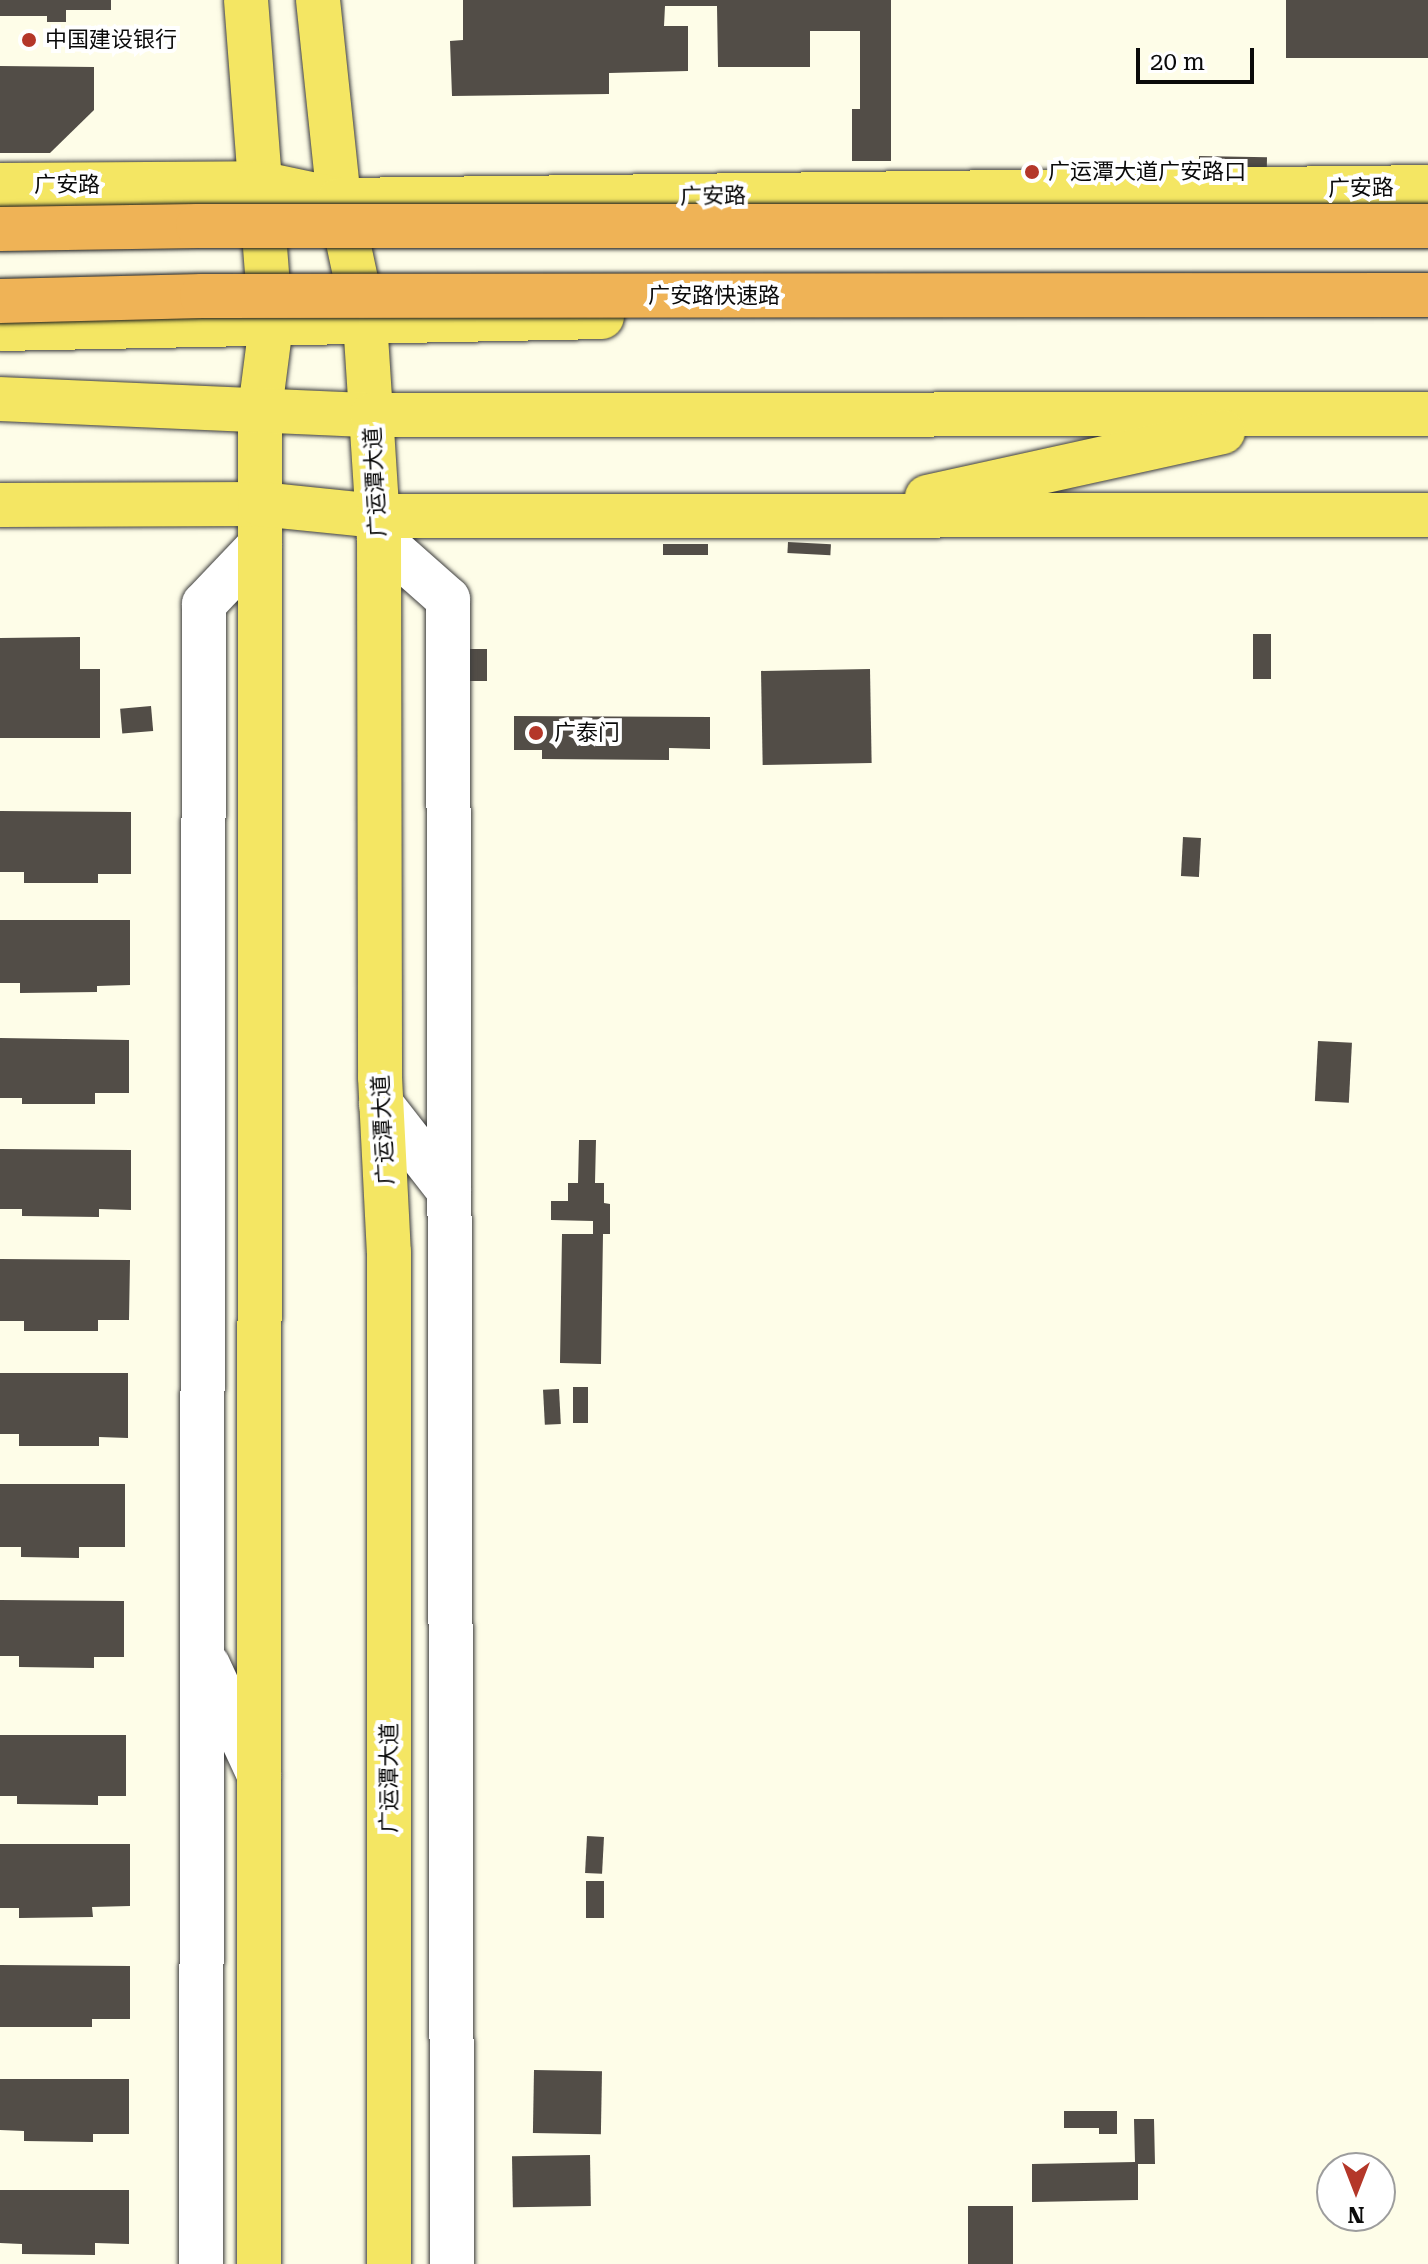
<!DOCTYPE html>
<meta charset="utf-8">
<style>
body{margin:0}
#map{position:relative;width:1428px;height:2264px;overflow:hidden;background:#fefde8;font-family:"Roboto Serif","Noto Sans SC",serif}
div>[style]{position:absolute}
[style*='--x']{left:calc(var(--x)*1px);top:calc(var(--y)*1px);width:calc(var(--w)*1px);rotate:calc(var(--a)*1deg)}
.building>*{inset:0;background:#524d47;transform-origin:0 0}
.roads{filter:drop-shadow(0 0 2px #3d3d3d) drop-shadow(0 0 2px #3d3d3d)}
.minor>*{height:44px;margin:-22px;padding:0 22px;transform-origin:22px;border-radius:22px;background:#fff}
.major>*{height:44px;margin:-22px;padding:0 22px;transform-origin:22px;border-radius:22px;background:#f4e663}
.bridges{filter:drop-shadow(0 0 2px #1b1b1b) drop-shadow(0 0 2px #1b1b1b)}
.highway-bridge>*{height:44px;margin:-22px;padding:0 22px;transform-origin:22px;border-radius:22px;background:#efb356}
.dots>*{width:22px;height:22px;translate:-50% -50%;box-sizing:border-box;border:4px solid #fff;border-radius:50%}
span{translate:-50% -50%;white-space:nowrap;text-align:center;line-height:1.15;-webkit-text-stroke:8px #fff;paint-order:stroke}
.poi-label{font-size:22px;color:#0a0a0a}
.left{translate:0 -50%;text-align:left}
.street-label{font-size:22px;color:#0a0a0a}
.north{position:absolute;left:1316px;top:2152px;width:80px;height:80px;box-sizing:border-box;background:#fff;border:2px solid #9d9d9d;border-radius:50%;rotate:180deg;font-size:22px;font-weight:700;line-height:32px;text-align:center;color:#0a0a0a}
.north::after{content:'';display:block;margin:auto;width:28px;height:36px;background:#b43729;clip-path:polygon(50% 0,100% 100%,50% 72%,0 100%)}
.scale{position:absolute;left:1136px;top:48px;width:118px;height:36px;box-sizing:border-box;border:4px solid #0a0a0a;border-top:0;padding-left:10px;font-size:24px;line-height:28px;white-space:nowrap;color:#0a0a0a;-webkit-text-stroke:6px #fff;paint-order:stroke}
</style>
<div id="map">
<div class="building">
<div style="clip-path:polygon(0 0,111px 0,111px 10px,66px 10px,66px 22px,47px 22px,47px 16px,0 16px)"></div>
<div style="clip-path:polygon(463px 0,891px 0,891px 161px,852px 161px,852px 109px,860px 109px,860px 31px,810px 31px,810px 67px,718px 67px,717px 6px,665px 6px,664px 26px,688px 26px,688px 71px,609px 73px,609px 94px,452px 96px,450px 41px,463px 40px)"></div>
<div style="left:1286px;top:0;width:142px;height:58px"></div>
<div style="clip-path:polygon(0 66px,94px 67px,94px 110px,50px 153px,0 153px)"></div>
<div style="left:1199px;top:156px;width:68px;height:21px;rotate:1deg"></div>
<div style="left:788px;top:542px;width:43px;height:11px;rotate:3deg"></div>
<div style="left:663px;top:544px;width:45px;height:11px"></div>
<div style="left:1253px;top:634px;width:18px;height:45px"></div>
<div style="clip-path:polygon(80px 637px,80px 669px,100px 669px,100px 738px,0 738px,0 638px)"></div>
<div style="left:452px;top:649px;width:35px;height:32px"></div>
<div style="left:870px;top:669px;width:94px;height:109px;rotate:89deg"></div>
<div style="left:151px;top:706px;width:25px;height:31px;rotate:85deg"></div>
<div style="clip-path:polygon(514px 716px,710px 717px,710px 749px,669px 748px,669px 760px,542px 759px,542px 750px,514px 750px)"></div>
<div style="clip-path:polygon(0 811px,131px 812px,131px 874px,98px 874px,98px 883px,24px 883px,24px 872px,0 872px)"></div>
<div style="left:1183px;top:837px;width:18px;height:39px;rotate:3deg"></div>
<div style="clip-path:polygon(0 920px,130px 920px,130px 985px,97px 986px,97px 992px,20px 993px,20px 983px,0 983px)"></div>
<div style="clip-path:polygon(0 1038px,129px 1040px,129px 1093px,95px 1093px,95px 1104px,22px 1104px,22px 1098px,0 1098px)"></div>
<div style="left:1318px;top:1041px;width:34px;height:60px;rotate:3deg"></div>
<div style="clip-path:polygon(579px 1140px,596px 1140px,595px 1183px,604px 1183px,604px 1203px,610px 1204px,610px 1234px,603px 1234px,601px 1364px,560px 1363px,562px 1234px,593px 1234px,593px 1221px,551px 1220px,551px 1201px,568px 1201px,568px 1183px,578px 1183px)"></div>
<div style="clip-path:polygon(0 1149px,131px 1150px,131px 1210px,99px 1209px,99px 1217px,22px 1216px,22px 1209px,0 1209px)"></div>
<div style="clip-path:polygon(0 1259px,130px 1260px,129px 1320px,98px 1320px,98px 1331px,24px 1331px,24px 1321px,0 1321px)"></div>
<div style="clip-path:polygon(0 1373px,128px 1373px,128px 1438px,99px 1437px,99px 1446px,19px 1446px,19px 1434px,0 1434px)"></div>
<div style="left:573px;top:1387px;width:15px;height:36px"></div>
<div style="left:559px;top:1389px;width:35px;height:16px;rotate:87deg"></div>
<div style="clip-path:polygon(0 1484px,125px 1484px,125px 1547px,79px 1547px,79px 1558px,21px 1557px,21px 1547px,0 1547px)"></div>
<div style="clip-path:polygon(0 1600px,124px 1601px,124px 1657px,94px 1657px,94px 1668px,19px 1667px,19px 1656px,0 1656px)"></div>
<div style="clip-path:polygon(0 1735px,126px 1735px,126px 1796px,98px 1796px,98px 1805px,17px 1804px,17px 1796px,0 1796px)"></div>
<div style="left:587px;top:1836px;width:17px;height:37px;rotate:3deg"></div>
<div style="clip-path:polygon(0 1844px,130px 1844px,130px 1906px,92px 1907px,93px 1917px,19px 1918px,19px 1908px,0 1908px)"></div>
<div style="left:586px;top:1881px;width:18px;height:37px"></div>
<div style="clip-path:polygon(0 1965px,130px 1966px,130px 2019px,92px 2019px,92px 2027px,0 2027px)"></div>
<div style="left:534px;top:2070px;width:68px;height:63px;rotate:1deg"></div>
<div style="clip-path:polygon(0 2079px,129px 2079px,129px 2134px,93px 2134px,93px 2142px,24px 2141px,24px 2131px,0 2130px)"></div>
<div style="clip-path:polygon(1064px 2111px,1117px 2111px,1117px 2134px,1099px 2134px,1099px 2128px,1064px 2128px)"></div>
<div style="clip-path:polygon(1134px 2119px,1154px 2119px,1155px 2164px,1138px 2164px,1138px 2200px,1032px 2202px,1032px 2164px,1135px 2162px)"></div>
<div style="left:590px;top:2155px;width:51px;height:78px;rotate:89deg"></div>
<div style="clip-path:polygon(0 2190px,129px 2190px,129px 2244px,95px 2243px,95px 2255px,22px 2254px,22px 2244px,0 2243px)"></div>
<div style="left:968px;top:2206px;width:45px;height:58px"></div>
</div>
<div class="roads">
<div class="minor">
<div style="--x:379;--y:538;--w:92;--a:41.5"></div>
<div style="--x:448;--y:599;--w:1665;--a:89.86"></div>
<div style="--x:381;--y:1104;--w:110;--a:52"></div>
<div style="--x:208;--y:1665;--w:121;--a:65.1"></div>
<div style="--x:201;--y:2264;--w:1660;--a:-89.9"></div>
<div style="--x:204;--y:604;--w:81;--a:-46.5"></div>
</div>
<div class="major">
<div style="--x:246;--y:0;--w:326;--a:85.6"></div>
<div style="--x:271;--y:325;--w:86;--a:97.4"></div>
<div style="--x:260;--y:410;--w:1854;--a:90.03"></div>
<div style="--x:318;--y:0;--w:201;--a:84"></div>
<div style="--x:339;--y:200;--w:124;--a:77.9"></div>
<div style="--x:365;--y:321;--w:217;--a:86.3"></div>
<div style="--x:379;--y:538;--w:539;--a:89.89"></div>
<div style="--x:380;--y:1077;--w:175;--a:87.1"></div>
<div style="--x:389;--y:1252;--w:1012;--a:90"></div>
<div style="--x:0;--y:185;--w:259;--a:-0.4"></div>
<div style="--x:259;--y:183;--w:82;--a:12"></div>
<div style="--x:339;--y:200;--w:1089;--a:-0.68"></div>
<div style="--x:0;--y:329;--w:602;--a:-1.14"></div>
<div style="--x:0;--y:399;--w:372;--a:2.5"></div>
<div style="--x:372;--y:415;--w:1056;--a:-0.05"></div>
<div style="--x:927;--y:497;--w:303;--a:-12.4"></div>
<div style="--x:0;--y:505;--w:260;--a:-0.2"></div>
<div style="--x:260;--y:504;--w:119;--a:5.8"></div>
<div style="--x:378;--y:516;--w:1050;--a:-0.05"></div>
</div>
</div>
<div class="bridges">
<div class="highway-bridge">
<div style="--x:0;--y:229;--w:198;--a:-0.9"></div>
<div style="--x:198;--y:226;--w:1230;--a:0"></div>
<div style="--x:0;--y:301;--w:202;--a:-1.4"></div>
<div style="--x:202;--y:296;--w:1226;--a:-0.05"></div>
</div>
</div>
<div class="dots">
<div style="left:29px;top:40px;background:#b43729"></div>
<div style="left:1032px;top:172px;background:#b43729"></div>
<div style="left:536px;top:733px;background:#b43729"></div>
</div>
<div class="poi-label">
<span class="left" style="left:45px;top:40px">中国建设银行</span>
<span class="left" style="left:1048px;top:172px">广运潭大道广安路口</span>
<span class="left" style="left:554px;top:733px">广泰门</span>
</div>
<div class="street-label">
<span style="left:67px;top:185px">广安路</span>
<span style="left:1361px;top:188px;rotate:-1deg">广安路</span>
<span style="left:713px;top:196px;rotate:-1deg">广安路</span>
<span style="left:714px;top:296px">广安路快速路</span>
<span style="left:375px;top:482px;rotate:-93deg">广运潭大道</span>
<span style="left:383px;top:1130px;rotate:-93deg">广运潭大道</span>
<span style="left:389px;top:1778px;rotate:-90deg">广运潭大道</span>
</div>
<div class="north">N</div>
<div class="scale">20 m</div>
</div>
